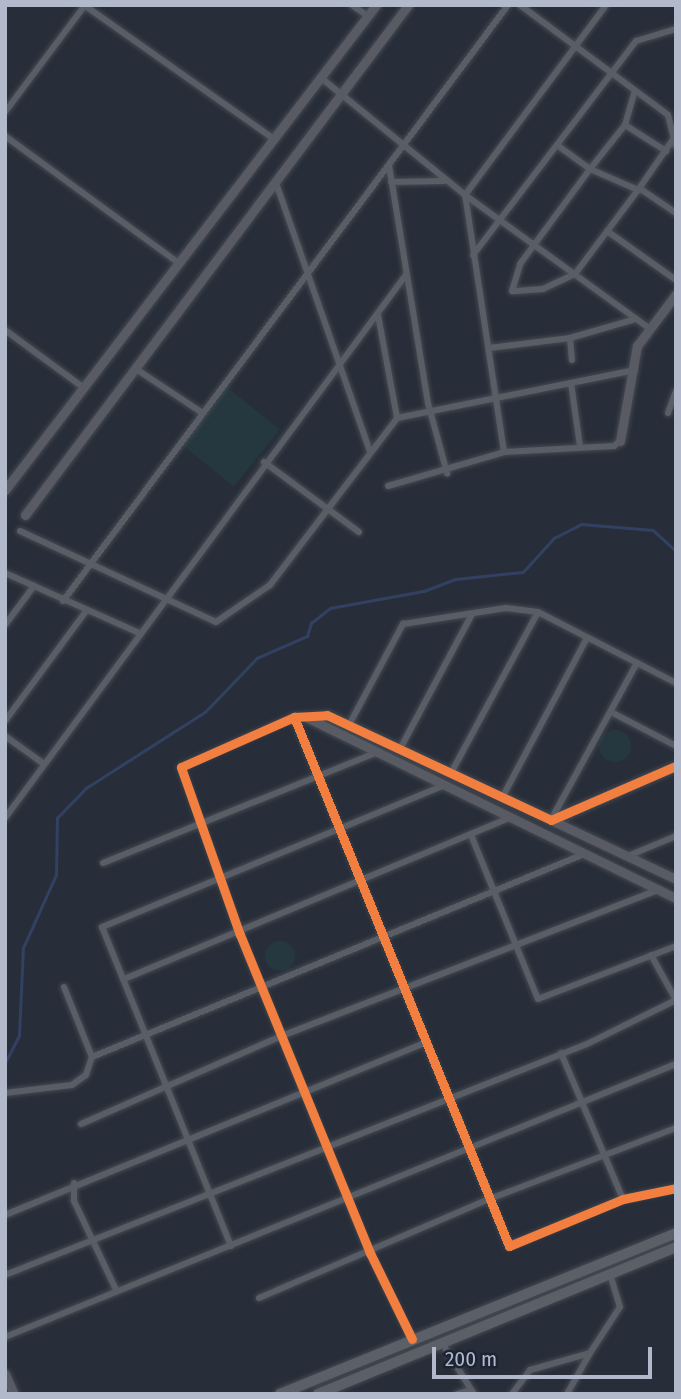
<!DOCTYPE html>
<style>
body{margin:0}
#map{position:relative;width:681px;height:1399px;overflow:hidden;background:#282e39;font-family:"Fira Sans Condensed",sans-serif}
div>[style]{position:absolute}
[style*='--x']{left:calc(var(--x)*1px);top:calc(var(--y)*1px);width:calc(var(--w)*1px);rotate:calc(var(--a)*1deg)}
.green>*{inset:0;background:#25383f;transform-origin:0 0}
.round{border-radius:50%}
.stream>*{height:2.5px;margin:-1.25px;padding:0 1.25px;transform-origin:1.25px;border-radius:1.25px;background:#324162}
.roads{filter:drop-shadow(0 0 2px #454951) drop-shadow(0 0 2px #454951)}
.street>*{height:6px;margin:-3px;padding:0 3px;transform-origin:3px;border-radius:3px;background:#595d66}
.secondary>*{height:9px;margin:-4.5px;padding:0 4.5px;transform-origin:4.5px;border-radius:4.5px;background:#585b64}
.primary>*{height:10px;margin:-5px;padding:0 5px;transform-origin:5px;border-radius:5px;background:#5b5f68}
.cycleway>*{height:9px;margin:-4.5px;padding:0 4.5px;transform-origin:4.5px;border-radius:4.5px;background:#f27e40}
span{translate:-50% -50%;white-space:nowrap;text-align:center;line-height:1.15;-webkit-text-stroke:5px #1b2334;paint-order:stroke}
.frame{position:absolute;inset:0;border:7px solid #b2b9ca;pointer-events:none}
.scale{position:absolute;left:432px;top:1347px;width:220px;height:32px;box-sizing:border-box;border:4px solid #b2b9ca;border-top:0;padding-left:9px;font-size:21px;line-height:24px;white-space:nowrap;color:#b2b9ca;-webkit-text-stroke:5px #1b2334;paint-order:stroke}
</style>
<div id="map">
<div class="green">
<div style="left:227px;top:387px;width:68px;height:73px;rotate:39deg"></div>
<div class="round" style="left:599px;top:730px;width:32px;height:32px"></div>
<div class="round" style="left:265px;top:941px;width:30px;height:30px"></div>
</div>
<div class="stream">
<div style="--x:5;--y:1063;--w:31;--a:-63"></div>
<div style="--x:19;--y:1035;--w:87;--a:-87.4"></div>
<div style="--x:23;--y:948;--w:80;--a:-65.7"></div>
<div style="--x:56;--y:875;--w:57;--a:-89"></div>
<div style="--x:57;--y:818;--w:42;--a:-46"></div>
<div style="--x:86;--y:788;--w:141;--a:-32.6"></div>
<div style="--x:205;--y:712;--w:75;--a:-46.1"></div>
<div style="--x:257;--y:658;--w:55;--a:-23.7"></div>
<div style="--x:307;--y:636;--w:14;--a:-73"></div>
<div style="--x:311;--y:623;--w:24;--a:-38"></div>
<div style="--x:330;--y:608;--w:96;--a:-10.3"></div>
<div style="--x:424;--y:591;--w:34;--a:-21"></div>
<div style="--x:456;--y:579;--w:67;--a:-6"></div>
<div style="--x:523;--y:572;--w:46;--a:-47.6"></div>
<div style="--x:554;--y:538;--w:30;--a:-27"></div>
<div style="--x:581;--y:524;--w:72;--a:4.8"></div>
<div style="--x:653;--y:530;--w:31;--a:42"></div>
</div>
<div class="roads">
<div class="street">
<div style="--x:84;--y:5;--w:232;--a:35.2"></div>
<div style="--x:352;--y:5;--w:19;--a:35"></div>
<div style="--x:520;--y:5;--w:184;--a:36.6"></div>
<div style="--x:668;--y:115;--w:32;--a:76"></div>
<div style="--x:320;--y:77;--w:187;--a:39.1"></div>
<div style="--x:465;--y:195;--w:228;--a:35.9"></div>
<div style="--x:5;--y:112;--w:134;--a:-53.2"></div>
<div style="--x:625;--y:125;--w:49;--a:32.4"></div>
<div style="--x:676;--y:135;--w:67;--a:124.6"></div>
<div style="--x:638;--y:190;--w:105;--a:126.9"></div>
<div style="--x:575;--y:274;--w:35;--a:155"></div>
<div style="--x:543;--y:289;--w:31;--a:176"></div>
<div style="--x:512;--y:291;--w:28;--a:-73"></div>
<div style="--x:520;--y:264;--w:118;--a:-53.6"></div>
<div style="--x:590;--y:169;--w:52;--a:23.6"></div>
<div style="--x:638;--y:190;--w:4;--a:0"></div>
<div style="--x:642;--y:190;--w:41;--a:34.1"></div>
<div style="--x:5;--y:136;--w:217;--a:36.2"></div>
<div style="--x:557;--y:145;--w:41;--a:36"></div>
<div style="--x:590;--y:169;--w:56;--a:-51.5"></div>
<div style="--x:625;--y:125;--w:35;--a:-74"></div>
<div style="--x:389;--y:165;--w:241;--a:80.7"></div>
<div style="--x:428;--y:403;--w:73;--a:74.8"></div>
<div style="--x:391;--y:182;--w:53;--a:-1.1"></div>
<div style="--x:276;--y:183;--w:282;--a:70.7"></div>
<div style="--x:607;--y:231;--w:85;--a:35.4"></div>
<div style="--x:473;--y:255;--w:269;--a:-52.7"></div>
<div style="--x:636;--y:41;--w:42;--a:-16.7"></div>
<div style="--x:378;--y:315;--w:105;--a:79.5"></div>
<div style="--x:5;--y:330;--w:98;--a:36.3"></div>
<div style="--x:570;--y:338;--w:22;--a:85"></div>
<div style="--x:489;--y:348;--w:82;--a:-7"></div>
<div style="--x:570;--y:338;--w:69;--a:-16.1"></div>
<div style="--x:136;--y:369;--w:78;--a:33.5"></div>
<div style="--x:571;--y:383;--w:64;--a:81.9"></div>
<div style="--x:668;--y:413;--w:23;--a:-70"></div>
<div style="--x:504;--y:452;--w:260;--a:-98.6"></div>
<div style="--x:465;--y:195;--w:237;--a:-53.4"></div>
<div style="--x:264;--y:462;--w:118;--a:36.4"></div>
<div style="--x:388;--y:486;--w:121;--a:-16.3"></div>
<div style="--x:504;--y:452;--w:110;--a:-3.1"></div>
<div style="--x:614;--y:446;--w:8;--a:-40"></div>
<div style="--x:20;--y:531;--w:216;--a:24.9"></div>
<div style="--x:216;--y:622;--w:65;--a:-34.4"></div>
<div style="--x:270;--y:585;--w:210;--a:-52.7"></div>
<div style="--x:397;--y:418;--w:243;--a:-11.4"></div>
<div style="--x:5;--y:573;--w:147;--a:24.1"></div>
<div style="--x:63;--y:601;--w:744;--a:-53.25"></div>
<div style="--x:5;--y:625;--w:49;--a:-53.4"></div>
<div style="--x:611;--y:712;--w:73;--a:27.6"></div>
<div style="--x:327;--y:715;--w:33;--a:177"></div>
<div style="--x:294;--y:717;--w:124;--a:156.1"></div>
<div style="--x:181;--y:767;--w:178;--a:70.6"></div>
<div style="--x:240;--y:935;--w:344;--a:67.8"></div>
<div style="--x:370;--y:1253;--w:96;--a:64"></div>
<div style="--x:294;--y:717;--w:571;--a:67.88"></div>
<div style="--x:509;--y:1246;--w:123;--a:-22.4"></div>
<div style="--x:623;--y:1199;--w:54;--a:-11.7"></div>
<div style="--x:5;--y:721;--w:137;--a:-53.6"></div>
<div style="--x:349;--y:725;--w:115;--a:-61.9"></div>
<div style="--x:403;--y:624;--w:104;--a:-8.8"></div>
<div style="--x:506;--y:608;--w:32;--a:7"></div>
<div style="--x:538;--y:612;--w:155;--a:27.2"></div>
<div style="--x:5;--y:736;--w:48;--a:35.7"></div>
<div style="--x:400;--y:749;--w:153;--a:-61.9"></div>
<div style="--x:451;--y:773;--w:183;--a:-61.6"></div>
<div style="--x:503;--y:796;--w:179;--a:-62"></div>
<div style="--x:5;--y:818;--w:674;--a:-53.57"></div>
<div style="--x:552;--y:818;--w:177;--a:-61.3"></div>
<div style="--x:471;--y:835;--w:177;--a:67.8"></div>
<div style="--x:538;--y:999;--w:148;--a:-21"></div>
<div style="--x:628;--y:856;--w:52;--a:-22.6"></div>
<div style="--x:103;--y:863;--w:293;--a:-22"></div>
<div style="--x:651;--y:955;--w:51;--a:60.9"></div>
<div style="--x:124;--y:979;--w:417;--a:-22.7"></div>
<div style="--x:64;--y:987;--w:75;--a:68.2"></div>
<div style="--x:561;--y:1053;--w:159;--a:67"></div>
<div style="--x:5;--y:1093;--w:67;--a:-6.8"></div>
<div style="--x:72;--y:1085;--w:17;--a:-36"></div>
<div style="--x:86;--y:1075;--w:19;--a:-72"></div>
<div style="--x:92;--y:1057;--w:532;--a:-22.42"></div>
<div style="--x:81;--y:1124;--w:222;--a:-23.7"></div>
<div style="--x:284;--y:1035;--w:401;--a:-21.2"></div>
<div style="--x:74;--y:1183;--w:18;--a:90"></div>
<div style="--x:74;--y:1201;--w:98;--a:64.7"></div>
<div style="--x:5;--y:1215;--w:451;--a:-22.3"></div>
<div style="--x:231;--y:1246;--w:344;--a:-112"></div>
<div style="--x:102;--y:927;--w:368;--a:-22.5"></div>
<div style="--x:5;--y:1275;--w:626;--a:-21.65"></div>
<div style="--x:587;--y:1044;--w:99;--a:-26.3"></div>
<div style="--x:259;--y:1298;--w:248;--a:-23.3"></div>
<div style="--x:487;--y:1200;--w:202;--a:-20.9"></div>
<div style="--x:5;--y:1337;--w:724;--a:-22.14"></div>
<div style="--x:442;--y:1343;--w:60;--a:57.9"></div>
<div style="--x:457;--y:1394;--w:14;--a:-17"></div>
<div style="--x:512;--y:1394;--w:30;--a:-53"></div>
<div style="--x:530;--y:1370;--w:62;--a:-15.8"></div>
<div style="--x:590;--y:1353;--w:55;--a:-56.9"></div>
<div style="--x:620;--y:1307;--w:34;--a:-107"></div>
<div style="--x:567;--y:1394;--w:47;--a:-60.7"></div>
</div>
<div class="secondary">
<div style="--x:620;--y:441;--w:97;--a:-79.9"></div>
<div style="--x:637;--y:346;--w:65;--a:-53.1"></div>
<div style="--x:5;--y:490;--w:611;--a:-52.59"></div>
<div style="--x:25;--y:515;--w:638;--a:-53.09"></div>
<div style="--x:327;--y:715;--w:247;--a:25.1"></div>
<div style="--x:551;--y:820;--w:136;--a:-23.4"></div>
<div style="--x:306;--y:717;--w:412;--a:26.1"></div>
<div style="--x:551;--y:820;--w:138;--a:25.3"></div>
<div style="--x:5;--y:1374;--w:22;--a:66"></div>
</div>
<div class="primary">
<div style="--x:280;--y:1394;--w:427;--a:-22.1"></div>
<div style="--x:318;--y:1394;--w:387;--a:-22.3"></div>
</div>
</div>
<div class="cycleway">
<div style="--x:294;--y:717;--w:571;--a:67.88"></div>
<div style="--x:509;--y:1246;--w:123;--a:-22.4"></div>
<div style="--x:623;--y:1199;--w:54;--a:-11.7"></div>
<div style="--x:412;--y:1339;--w:96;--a:-116"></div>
<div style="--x:370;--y:1253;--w:344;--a:-112.2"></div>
<div style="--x:240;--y:935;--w:178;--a:-109.4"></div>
<div style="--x:181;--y:767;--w:124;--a:-23.9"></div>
<div style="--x:294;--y:717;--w:33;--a:-3"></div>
<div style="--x:327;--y:715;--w:247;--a:25.1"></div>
<div style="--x:551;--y:820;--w:136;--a:-23.4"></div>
</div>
<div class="frame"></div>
<div class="scale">200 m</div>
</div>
